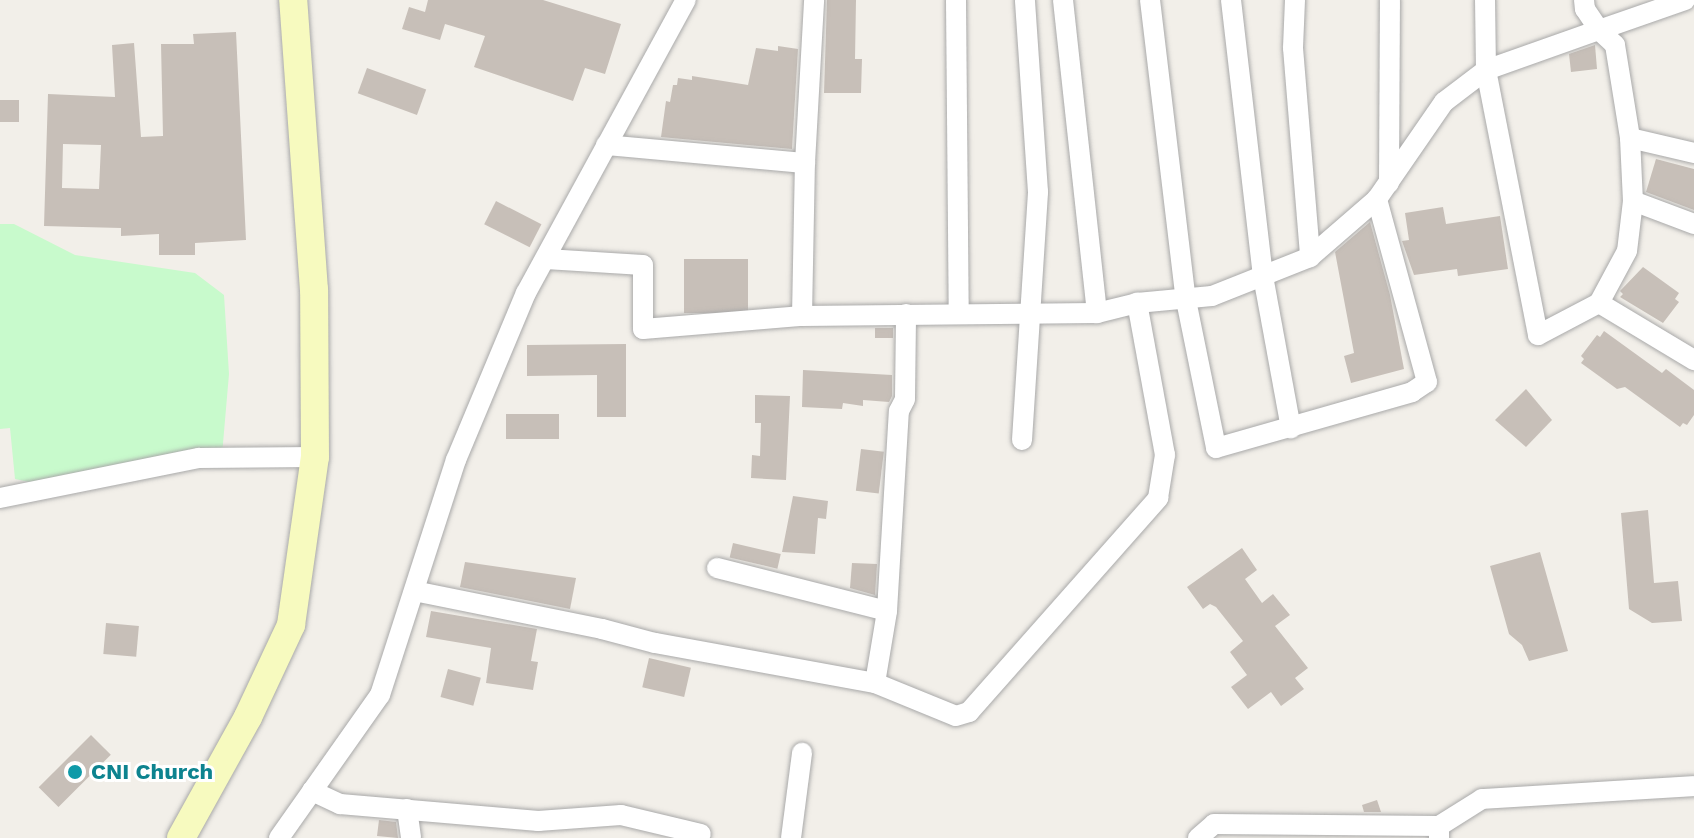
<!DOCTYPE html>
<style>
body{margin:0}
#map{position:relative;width:1694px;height:838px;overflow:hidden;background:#f2efe9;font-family:"Work Sans",sans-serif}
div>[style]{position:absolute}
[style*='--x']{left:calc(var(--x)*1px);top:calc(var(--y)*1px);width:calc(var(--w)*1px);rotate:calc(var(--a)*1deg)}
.park>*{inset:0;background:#c8facc}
.building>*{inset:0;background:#c7bfb8;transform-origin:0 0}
.roads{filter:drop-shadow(0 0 2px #a9a9a9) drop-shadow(0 0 2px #a9a9a9)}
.minor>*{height:20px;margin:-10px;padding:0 10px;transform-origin:10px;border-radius:10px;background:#fff}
.secondary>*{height:28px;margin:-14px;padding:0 14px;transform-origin:14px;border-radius:14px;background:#f7fabf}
.dots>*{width:22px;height:22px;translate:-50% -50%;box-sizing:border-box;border:4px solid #fff;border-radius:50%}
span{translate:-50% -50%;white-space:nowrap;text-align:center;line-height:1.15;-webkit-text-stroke:6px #fff;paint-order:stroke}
.culture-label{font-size:22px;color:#0d838f;font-weight:700}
.left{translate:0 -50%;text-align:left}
</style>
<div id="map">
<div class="park">
<div style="clip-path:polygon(0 224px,14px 224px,75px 255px,195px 273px,224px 295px,229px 374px,222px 455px,68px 490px,15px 479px,10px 428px,0 429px)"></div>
</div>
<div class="building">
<div style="clip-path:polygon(428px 0,543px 0,621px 24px,605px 74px,585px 68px,573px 101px,474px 67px,485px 36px,445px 24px,440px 40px,402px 29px,409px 7px,425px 12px)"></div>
<div style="clip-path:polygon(827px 0,856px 0,855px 59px,862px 59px,861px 93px,824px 93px)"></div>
<div style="clip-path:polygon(evenodd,236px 32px,246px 240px,195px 243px,195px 255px,159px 255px,159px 234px,121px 236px,121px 228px,44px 226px,48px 94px,115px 97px,112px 45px,134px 43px,141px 137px,163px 136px,161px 44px,194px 44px,193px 34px,236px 32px,63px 144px,101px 145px,99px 189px,62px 188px,63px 144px)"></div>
<div style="clip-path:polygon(1595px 45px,1597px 69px,1571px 72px,1569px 54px)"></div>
<div style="clip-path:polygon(778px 46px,798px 49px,792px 149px,661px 137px,666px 101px,670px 102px,673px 85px,677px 85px,678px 78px,692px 80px,692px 76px,748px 85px,756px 48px,778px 51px)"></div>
<div style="left:367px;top:68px;width:63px;height:27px;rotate:20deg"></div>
<div style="left:0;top:100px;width:19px;height:22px"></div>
<div style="clip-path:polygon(1656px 159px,1694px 169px,1694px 210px,1646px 192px)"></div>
<div style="left:496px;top:201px;width:51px;height:26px;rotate:27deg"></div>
<div style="clip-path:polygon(1443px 207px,1446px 224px,1500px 216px,1508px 269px,1458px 276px,1457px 269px,1414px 275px,1402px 241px,1409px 240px,1405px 213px)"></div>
<div style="clip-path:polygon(1370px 222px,1390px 295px,1404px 369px,1351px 383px,1344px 356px,1354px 353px,1335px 252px)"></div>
<div style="left:684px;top:259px;width:64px;height:54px"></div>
<div style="clip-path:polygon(1643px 267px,1679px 293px,1675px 299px,1679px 302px,1663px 323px,1620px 297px,1623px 294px,1620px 291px)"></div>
<div style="left:875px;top:328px;width:18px;height:10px"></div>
<div style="clip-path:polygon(1604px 331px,1662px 373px,1666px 369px,1694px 390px,1694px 415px,1687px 425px,1683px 423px,1680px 427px,1625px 387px,1617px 389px,1581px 363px,1584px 359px,1581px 356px,1597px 335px,1600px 337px)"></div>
<div style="clip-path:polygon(626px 344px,626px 417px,597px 417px,597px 375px,527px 376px,527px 345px)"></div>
<div style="clip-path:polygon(803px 370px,892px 375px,892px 396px,889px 402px,863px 400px,863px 406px,843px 403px,842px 409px,802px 407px)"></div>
<div style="clip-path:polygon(1526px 389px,1552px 420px,1526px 447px,1495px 420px)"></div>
<div style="clip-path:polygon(755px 395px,790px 396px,786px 480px,751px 478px,752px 455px,760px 456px,761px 423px,755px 423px)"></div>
<div style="left:559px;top:414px;width:25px;height:53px;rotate:90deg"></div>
<div style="left:861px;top:449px;width:23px;height:42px;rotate:7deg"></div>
<div style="clip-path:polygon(793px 496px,828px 501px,826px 519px,818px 518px,815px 554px,782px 552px)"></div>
<div style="clip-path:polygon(1648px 510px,1654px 583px,1678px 581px,1682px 621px,1652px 623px,1629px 609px,1621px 513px)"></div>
<div style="left:733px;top:543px;width:49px;height:15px;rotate:13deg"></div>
<div style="clip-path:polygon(1242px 548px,1257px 570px,1245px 579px,1262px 603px,1273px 594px,1290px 615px,1275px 626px,1308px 668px,1295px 678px,1304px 689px,1281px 706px,1271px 692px,1248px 709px,1231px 687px,1247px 675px,1230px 652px,1243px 641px,1216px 607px,1210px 604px,1203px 609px,1187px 587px)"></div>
<div style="clip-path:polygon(1540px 552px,1568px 651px,1529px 661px,1522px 645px,1509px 634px,1490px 566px)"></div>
<div style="clip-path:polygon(465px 562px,576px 578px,570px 609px,460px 587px)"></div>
<div style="clip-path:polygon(852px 563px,877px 564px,875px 595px,850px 588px)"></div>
<div style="clip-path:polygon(431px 611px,537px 629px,531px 661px,538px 662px,533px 690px,486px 683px,491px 648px,426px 637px)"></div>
<div style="left:106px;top:623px;width:33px;height:31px;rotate:5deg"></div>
<div style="left:649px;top:658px;width:43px;height:30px;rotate:13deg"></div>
<div style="left:448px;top:669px;width:34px;height:29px;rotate:15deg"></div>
<div style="left:91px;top:735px;width:28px;height:74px;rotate:45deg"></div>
<div style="clip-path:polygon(1377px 800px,1381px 812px,1364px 812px,1362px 805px)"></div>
<div style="clip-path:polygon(379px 820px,396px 822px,398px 838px,377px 836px)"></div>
</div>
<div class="roads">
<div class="minor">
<div style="--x:956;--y:0;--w:313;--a:89.5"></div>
<div style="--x:1063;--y:0;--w:315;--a:83.8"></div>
<div style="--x:1150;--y:0;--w:302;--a:83.2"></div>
<div style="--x:1186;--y:300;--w:151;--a:78.5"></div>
<div style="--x:1216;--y:448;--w:204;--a:-15.9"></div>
<div style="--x:1412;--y:392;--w:18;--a:-34"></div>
<div style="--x:1427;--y:382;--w:190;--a:-105.3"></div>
<div style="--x:1231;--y:0;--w:278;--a:83.4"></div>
<div style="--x:1263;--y:276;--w:155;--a:79.6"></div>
<div style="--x:1295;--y:0;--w:48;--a:92.4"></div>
<div style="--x:1293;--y:48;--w:210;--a:85.3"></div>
<div style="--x:1584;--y:0;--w:9;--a:84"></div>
<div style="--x:1585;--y:9;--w:25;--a:56"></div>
<div style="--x:1599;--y:30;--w:22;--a:43"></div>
<div style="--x:1615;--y:45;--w:94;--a:80.8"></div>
<div style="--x:1630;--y:138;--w:63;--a:87.3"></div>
<div style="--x:1633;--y:201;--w:50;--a:96.8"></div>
<div style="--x:1627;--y:251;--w:59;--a:118.3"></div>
<div style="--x:1599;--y:303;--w:69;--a:152.3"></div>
<div style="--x:1538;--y:335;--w:270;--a:-101.1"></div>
<div style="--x:1486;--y:70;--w:120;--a:-19.5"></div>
<div style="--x:1599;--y:30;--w:91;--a:-19.2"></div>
<div style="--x:1630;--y:138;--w:66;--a:13.2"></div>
<div style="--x:606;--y:145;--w:200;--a:5.2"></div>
<div style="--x:1389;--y:183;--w:183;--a:-89.7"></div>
<div style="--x:1633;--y:201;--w:65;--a:20.7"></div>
<div style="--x:546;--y:259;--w:97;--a:3.5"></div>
<div style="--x:643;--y:265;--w:64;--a:90"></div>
<div style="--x:643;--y:329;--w:160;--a:-4.7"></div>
<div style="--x:802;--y:316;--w:295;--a:-0.6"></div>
<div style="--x:1097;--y:313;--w:41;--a:-14"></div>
<div style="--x:1137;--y:303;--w:75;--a:-5.3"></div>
<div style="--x:1212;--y:296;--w:105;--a:-21.7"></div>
<div style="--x:1310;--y:257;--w:89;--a:-40.9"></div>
<div style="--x:1377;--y:199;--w:118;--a:-55.4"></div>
<div style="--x:1444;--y:102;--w:53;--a:-37.3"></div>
<div style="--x:1486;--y:70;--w:70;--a:-90.8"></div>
<div style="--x:1599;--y:303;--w:111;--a:31"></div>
<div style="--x:802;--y:316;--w:153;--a:-88.9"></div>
<div style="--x:805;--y:163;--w:163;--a:-86.8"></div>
<div style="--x:1022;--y:440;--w:249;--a:-86.3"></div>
<div style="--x:1038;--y:192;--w:192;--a:-93.9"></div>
<div style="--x:0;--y:498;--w:203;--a:-11.4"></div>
<div style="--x:199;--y:458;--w:116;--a:-0.5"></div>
<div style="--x:717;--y:568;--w:175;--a:14.2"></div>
<div style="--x:414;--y:591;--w:192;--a:11.4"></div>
<div style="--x:602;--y:629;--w:55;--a:14.8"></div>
<div style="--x:655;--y:643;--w:224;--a:10.3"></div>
<div style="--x:875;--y:683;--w:87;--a:22.2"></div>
<div style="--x:956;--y:716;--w:14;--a:-17"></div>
<div style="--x:969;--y:712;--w:286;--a:-48.5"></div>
<div style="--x:1158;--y:498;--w:44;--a:-80.8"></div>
<div style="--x:1165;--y:455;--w:155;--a:-100.4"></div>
<div style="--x:875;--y:683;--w:73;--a:-80.5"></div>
<div style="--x:887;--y:611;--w:200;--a:-86.6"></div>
<div style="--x:899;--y:411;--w:13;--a:-63"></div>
<div style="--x:905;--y:399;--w:85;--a:-89.3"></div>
<div style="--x:312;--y:791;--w:31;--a:25"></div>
<div style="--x:340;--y:804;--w:199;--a:4.9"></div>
<div style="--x:538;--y:821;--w:83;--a:-4.1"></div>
<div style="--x:621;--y:815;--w:82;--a:13.4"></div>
<div style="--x:407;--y:809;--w:29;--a:82"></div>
<div style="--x:279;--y:838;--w:175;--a:-54.8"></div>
<div style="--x:380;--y:695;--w:247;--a:-72.1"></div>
<div style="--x:456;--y:460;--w:181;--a:-67.3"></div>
<div style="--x:526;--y:293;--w:334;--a:-61.4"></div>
<div style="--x:791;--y:838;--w:86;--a:-82.6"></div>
<div style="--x:1198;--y:838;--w:21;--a:-41"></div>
<div style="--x:1214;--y:824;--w:225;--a:0.5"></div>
<div style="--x:1439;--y:838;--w:12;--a:-90"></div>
<div style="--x:1439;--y:826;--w:51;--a:-32.1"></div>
<div style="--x:1482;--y:799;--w:212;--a:-3.5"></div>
</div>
<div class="secondary">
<div style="--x:181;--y:838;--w:138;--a:-61"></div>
<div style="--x:248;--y:717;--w:102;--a:-64.9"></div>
<div style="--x:291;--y:625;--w:170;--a:-81.9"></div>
<div style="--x:315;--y:457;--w:167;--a:-90.3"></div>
<div style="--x:314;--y:290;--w:291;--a:-94.1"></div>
</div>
</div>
<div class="dots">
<div style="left:75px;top:772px;background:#0f9aa8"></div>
</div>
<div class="culture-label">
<span class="left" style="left:91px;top:772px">CNI Church</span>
</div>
</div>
